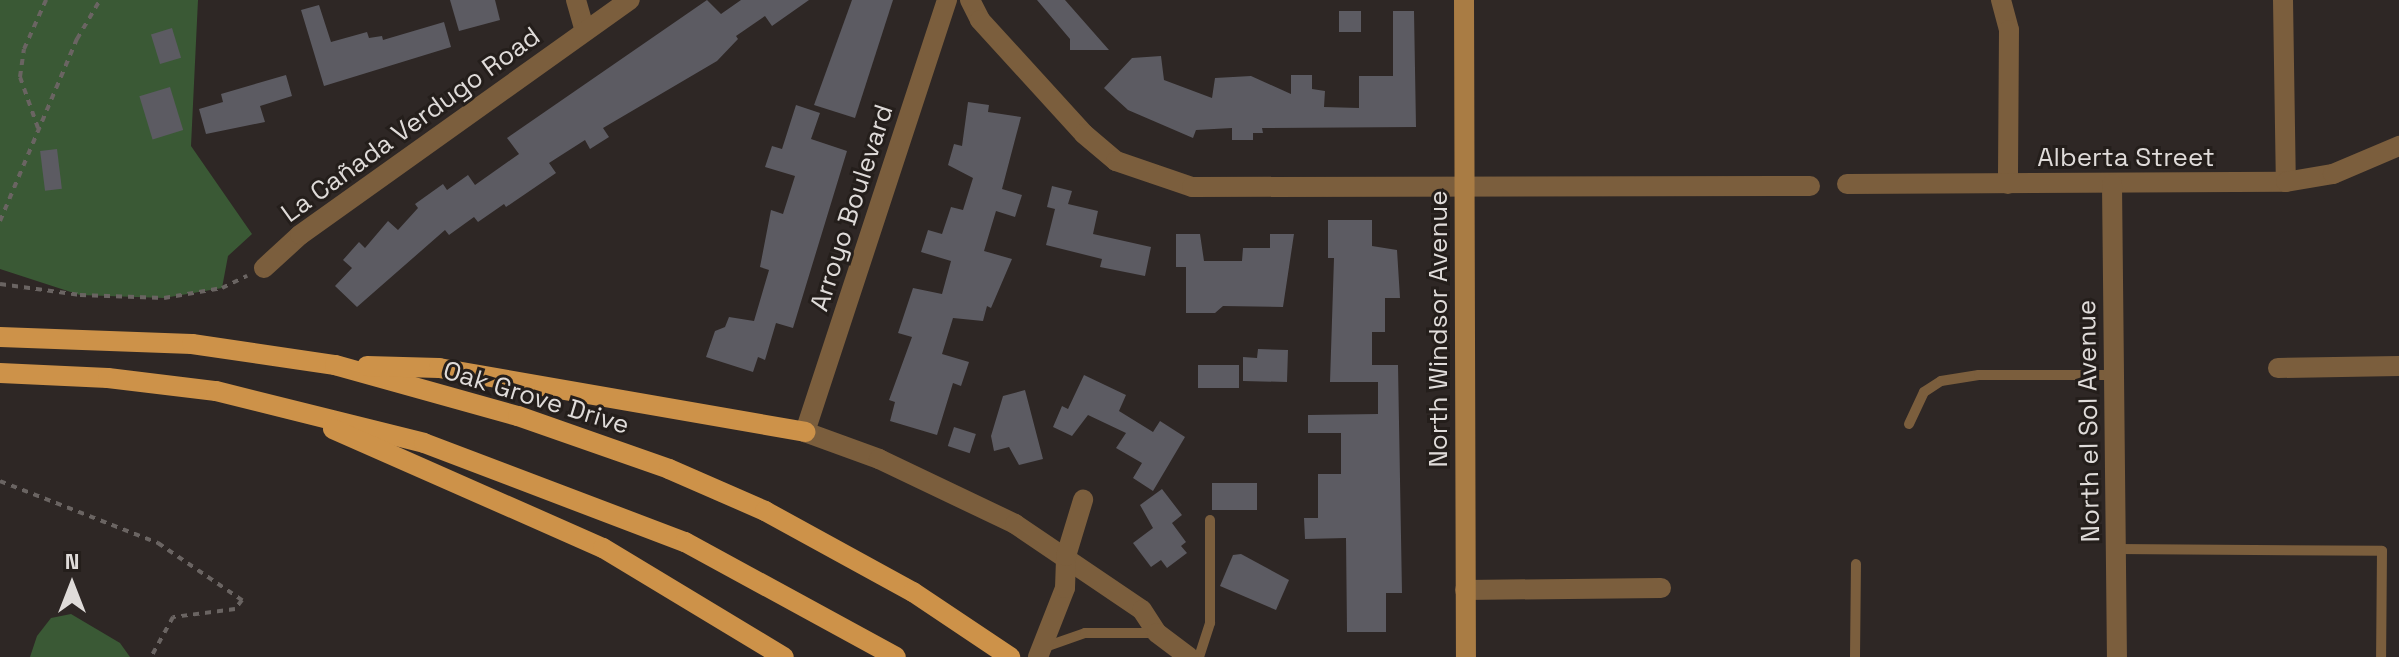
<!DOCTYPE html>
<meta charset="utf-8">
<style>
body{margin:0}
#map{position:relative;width:2399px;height:657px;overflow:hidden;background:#2e2725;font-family:"Space Grotesk",sans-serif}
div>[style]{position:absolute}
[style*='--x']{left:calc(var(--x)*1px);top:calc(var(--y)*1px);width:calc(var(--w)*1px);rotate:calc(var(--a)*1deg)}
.green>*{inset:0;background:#3a5935}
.building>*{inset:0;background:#5c5b62;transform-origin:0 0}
.path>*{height:4px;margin-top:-2px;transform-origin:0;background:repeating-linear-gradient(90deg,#6a6462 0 6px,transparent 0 12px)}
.lane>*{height:10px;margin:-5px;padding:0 5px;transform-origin:5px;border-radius:5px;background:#7b5e3d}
.street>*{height:20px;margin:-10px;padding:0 10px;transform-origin:10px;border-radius:10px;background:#7b5e3d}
.secondary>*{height:20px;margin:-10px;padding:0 10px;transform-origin:10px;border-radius:10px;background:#a97c44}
.primary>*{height:20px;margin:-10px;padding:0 10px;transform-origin:10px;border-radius:10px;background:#cd9249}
span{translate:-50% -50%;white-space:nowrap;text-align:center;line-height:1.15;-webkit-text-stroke:6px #241e1b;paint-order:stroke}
.street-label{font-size:26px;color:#dfdbd9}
.north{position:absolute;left:32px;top:545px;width:80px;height:80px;-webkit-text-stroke:6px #241e1b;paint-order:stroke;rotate:0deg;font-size:22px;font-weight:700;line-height:32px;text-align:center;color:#dfdbd9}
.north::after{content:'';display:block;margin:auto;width:28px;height:36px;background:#dfdbd9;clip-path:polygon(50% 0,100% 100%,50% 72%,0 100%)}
</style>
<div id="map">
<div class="green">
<div style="clip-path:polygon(0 0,198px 0,191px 146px,252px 234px,228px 256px,222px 288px,164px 298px,80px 295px,0 269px)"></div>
<div style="clip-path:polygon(71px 614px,120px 643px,130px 657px,30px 657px,37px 636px,51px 618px)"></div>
</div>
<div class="building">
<div style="clip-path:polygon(450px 0,495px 0,500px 20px,459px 31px)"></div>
<div style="clip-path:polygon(707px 0,721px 14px,741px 0,809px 0,772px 26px,765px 16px,736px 36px,738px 39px,717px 61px,603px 128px,609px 137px,590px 149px,585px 140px,549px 163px,556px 173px,506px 207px,504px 204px,478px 222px,474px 217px,449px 235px,445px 230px,357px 307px,335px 286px,352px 268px,343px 260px,359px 242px,365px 248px,388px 221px,398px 230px,418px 208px,415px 204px,443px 184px,447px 190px,468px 175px,475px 185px,519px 154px,507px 138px)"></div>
<div style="clip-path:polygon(852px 0,893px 0,855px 118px,814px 105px)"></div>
<div style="clip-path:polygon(1037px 0,1065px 0,1109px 50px,1070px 50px,1070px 39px)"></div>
<div style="clip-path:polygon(319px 5px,331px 42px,367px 32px,369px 38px,382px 36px,383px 40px,444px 22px,451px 47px,324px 86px,301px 10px)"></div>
<div style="left:1339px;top:11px;width:22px;height:21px"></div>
<div style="clip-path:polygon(1393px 11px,1414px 11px,1416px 127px,1262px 128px,1263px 133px,1253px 133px,1253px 140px,1232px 140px,1232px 128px,1196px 130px,1193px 138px,1128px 110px,1104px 88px,1132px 58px,1161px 56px,1164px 80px,1212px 98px,1215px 78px,1251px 76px,1291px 94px,1291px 75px,1312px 75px,1312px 89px,1325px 91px,1324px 107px,1359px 108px,1359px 76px,1393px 76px)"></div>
<div style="left:172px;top:28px;width:31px;height:22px;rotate:73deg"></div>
<div style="clip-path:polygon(286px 75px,292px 96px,260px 106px,265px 122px,206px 134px,199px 109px,223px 102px,221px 94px)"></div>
<div style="left:170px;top:87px;width:45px;height:32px;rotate:73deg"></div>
<div style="clip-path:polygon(968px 102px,989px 105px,988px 112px,1021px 117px,1002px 189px,1022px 195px,1015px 217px,996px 211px,984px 251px,1012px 259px,991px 308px,987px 306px,983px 321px,953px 318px,942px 354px,969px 362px,961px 386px,953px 383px,937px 435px,890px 421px,895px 402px,889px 400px,912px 337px,898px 333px,913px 288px,942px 294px,951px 261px,921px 252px,928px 230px,942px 234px,951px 207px,963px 210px,973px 178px,948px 165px,954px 144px,962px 146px)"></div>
<div style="clip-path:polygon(796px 105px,820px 113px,811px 139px,847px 151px,793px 328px,776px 323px,765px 360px,758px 357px,753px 372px,706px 357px,715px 331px,725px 327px,729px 317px,754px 321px,769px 270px,760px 267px,771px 210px,783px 214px,795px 176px,765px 167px,772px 146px,782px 149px)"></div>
<div style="left:57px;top:149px;width:40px;height:17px;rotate:83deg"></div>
<div style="clip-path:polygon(1052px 186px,1072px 191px,1068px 204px,1098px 211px,1093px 234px,1151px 247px,1145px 276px,1100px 267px,1102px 259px,1046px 245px,1055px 209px,1047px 207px)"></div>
<div style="clip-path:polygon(1328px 220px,1372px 220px,1372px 246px,1397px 250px,1400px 298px,1385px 298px,1385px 332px,1372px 332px,1372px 365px,1398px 365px,1402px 593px,1386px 593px,1386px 632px,1347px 632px,1346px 538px,1305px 539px,1304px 518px,1318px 518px,1318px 474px,1341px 474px,1341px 433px,1308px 433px,1308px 415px,1378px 414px,1378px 382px,1330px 382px,1334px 258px,1328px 258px)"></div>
<div style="clip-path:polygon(1176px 234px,1200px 234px,1204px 261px,1242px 261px,1243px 248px,1270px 248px,1270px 234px,1294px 234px,1283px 307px,1223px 306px,1215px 313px,1186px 313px,1186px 267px,1176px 267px)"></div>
<div style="clip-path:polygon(1258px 349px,1288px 350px,1287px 382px,1243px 381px,1243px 357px,1257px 358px)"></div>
<div style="left:1198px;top:365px;width:41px;height:23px"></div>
<div style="clip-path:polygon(1084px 375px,1126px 395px,1119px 411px,1153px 432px,1160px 421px,1185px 437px,1153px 491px,1133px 478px,1142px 463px,1116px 448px,1126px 433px,1088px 415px,1072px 436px,1053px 427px,1062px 406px,1068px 409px)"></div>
<div style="clip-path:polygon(1025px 390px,1043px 459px,1019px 465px,1009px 447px,994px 451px,991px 436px,1003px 396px)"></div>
<div style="left:954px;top:427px;width:23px;height:20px;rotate:18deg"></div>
<div style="left:1212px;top:483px;width:45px;height:27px"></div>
<div style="clip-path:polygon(1162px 489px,1182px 515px,1172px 523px,1186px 542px,1181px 546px,1187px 553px,1167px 568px,1161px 560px,1151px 567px,1133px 543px,1153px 528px,1140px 505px)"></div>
<div style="clip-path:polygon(1241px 554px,1289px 580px,1276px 610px,1220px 586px,1233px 555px)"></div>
</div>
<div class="path">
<div style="--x:38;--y:128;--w:54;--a:-109.4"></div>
<div style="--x:20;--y:77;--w:28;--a:-82"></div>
<div style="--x:24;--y:49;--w:54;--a:-65.8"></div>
<div style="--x:0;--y:221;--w:198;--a:-67.1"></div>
<div style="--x:77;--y:39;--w:45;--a:-59.5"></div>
<div style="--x:0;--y:284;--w:81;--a:7.8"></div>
<div style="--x:80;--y:295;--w:84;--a:2"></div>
<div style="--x:164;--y:298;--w:59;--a:-9.8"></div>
<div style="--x:222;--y:288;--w:28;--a:-26"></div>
<div style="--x:0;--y:481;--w:170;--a:21.4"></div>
<div style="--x:158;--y:543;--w:102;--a:34.2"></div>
<div style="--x:242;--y:600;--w:11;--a:128"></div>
<div style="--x:235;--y:609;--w:63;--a:172.6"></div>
<div style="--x:173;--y:617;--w:46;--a:118.8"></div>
</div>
<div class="lane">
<div style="--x:1909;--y:424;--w:35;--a:-65"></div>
<div style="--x:1924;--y:392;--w:20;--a:-33"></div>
<div style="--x:1941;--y:381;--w:38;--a:-9"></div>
<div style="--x:1979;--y:375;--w:135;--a:0"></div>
<div style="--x:2116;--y:549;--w:266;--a:0.4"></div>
<div style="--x:2382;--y:551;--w:106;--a:90.5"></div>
<div style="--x:1045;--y:647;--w:42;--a:-19.3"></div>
<div style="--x:1085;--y:633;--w:71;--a:0"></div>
<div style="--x:1199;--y:657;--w:36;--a:-72"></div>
<div style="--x:1210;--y:623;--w:103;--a:-90"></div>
<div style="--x:1855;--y:657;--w:93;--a:-89.4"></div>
</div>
<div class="street">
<div style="--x:576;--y:0;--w:32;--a:74"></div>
<div style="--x:947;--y:0;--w:455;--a:108.2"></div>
<div style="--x:805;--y:432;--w:79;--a:20"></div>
<div style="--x:879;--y:459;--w:151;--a:25.5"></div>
<div style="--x:1015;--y:524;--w:153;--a:34.1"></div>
<div style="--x:1142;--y:610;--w:27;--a:57"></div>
<div style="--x:1157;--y:633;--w:40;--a:37"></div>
<div style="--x:970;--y:0;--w:22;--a:63"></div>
<div style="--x:980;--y:20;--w:154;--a:47.6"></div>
<div style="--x:1084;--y:134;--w:42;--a:40.2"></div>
<div style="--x:1116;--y:161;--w:80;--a:18.9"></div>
<div style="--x:1192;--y:187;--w:618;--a:-0.09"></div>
<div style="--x:2001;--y:0;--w:31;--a:75"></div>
<div style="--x:2009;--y:30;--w:154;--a:90.4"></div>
<div style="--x:2283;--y:0;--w:182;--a:89.1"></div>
<div style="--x:1847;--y:184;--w:439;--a:-0.3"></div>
<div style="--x:2286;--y:182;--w:48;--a:-9.7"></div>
<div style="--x:2333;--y:174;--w:72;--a:-23"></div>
<div style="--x:2112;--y:184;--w:473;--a:89.4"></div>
<div style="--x:264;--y:268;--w:49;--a:-42.5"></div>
<div style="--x:300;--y:235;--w:405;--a:-35.5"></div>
<div style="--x:2278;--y:368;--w:121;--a:-0.9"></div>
<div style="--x:1465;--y:590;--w:196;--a:-0.6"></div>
<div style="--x:1038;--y:657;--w:74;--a:-68.6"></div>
<div style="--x:1065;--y:588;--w:32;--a:-88"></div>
<div style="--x:1066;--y:556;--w:59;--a:-73.1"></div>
</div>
<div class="secondary">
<div style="--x:1464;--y:0;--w:657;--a:89.83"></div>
</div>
<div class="primary">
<div style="--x:0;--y:337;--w:192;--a:2.1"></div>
<div style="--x:192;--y:344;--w:145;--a:8.4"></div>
<div style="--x:335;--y:365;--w:190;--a:15.6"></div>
<div style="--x:518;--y:416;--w:160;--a:19.3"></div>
<div style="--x:669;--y:469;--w:105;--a:23.6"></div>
<div style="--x:765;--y:511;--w:169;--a:28.7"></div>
<div style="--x:913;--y:592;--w:117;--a:33.8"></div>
<div style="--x:367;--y:366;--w:72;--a:1.6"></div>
<div style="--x:439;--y:368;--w:372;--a:9.9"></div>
<div style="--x:0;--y:373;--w:108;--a:2.7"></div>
<div style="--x:108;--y:378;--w:109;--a:6.9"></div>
<div style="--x:216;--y:391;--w:214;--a:14"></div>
<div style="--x:424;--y:443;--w:279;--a:20.8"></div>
<div style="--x:685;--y:542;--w:240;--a:28.6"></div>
<div style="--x:333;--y:429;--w:295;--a:23.8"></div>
<div style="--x:603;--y:548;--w:211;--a:31.1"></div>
</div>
<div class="street-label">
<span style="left:411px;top:125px;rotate:-36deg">La Cañada Verdugo Road</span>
<span style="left:2126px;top:158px">Alberta Street</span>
<span style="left:852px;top:208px;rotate:-72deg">Arroyo Boulevard</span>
<span style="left:1439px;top:329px;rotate:-90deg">North Windsor Avenue</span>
<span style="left:536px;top:398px;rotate:17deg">Oak Grove Drive</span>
<span style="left:2089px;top:421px;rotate:-91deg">North el Sol Avenue</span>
</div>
<div class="north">N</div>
</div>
